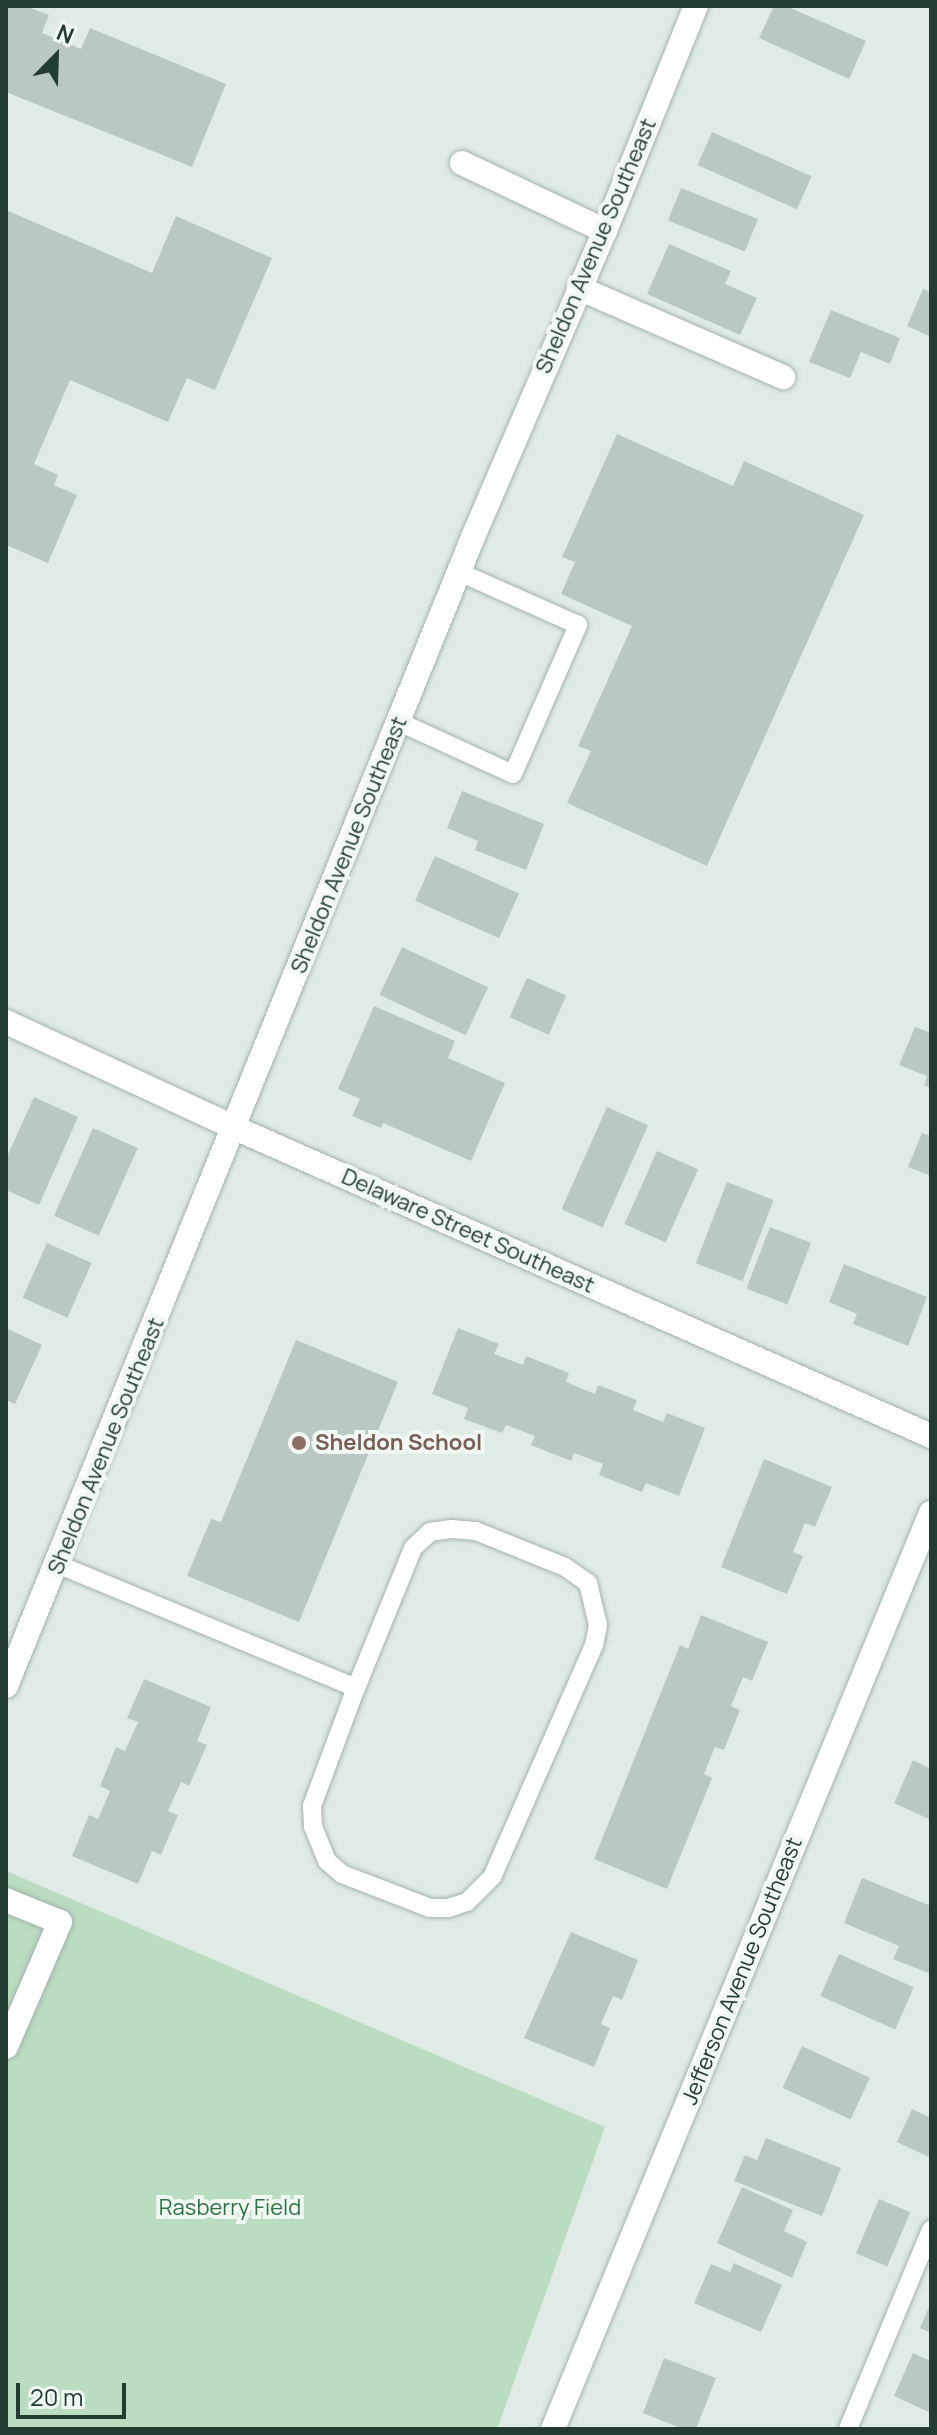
<!DOCTYPE html>
<style>
body{margin:0}
#map{position:relative;width:937px;height:2435px;overflow:hidden;background:#e1ebe6;font-family:Manrope,sans-serif}
div>[style]{position:absolute}
[style*='--x']{left:calc(var(--x)*1px);top:calc(var(--y)*1px);width:calc(var(--w)*1px);rotate:calc(var(--a)*1deg)}
.green>*{inset:0;background:#badcc0}
.building>*{inset:0;background:#b9c9c1;transform-origin:0 0}
.roads{filter:drop-shadow(0 0 2px #a4b3ac) drop-shadow(0 0 2px #a4b3ac)}
.lane>*{height:18px;margin:-9px;padding:0 9px;transform-origin:9px;border-radius:9px;background:#fff}
.street>*{height:24px;margin:-12px;padding:0 12px;transform-origin:12px;border-radius:12px;background:#fff}
.dots>*{width:22px;height:22px;translate:-50% -50%;box-sizing:border-box;border:4px solid #f1f8f4;border-radius:50%}
span{translate:-50% -50%;white-space:nowrap;text-align:center;line-height:1.15;-webkit-text-stroke:8px #f1f8f4;paint-order:stroke}
.street-label{font-size:22px;color:#223c32}
.education-label{font-size:22px;color:#785e54;font-weight:700}
.left{translate:0 -50%;text-align:left}
.park-label{font-size:22px;color:#2d7241}
.frame{position:absolute;inset:0;border:8px solid #223c32;pointer-events:none}
.north{position:absolute;left:16px;top:16px;width:80px;height:80px;-webkit-text-stroke:6px #f1f8f4;paint-order:stroke;rotate:23deg;font-size:22px;font-weight:700;line-height:32px;text-align:center;color:#223c32}
.north::after{content:'';display:block;margin:auto;width:28px;height:36px;background:#223c32;clip-path:polygon(50% 0,100% 100%,50% 72%,0 100%)}
.scale{position:absolute;left:16px;top:2383px;width:110px;height:36px;box-sizing:border-box;border:4px solid #223c32;border-top:0;padding-left:10px;font-size:24px;line-height:28px;white-space:nowrap;color:#223c32;-webkit-text-stroke:6px #f1f8f4;paint-order:stroke}
</style>
<div id="map">
<div class="green">
<div style="clip-path:polygon(6px 1871px,605px 2127px,497px 2429px,6px 2429px)"></div>
</div>
<div class="building">
<div style="clip-path:polygon(6px 6px,25px 6px,49px 15px,42px 33px,81px 49px,90px 28px,226px 84px,192px 167px,6px 92px)"></div>
<div style="clip-path:polygon(774px 6px,786px 6px,866px 41px,849px 79px,759px 38px)"></div>
<div style="left:712px;top:132px;width:109px;height:36px;rotate:24deg"></div>
<div style="left:681px;top:188px;width:83px;height:35px;rotate:22deg"></div>
<div style="clip-path:polygon(6px 210px,152px 273px,176px 216px,272px 258px,215px 390px,187px 378px,168px 422px,70px 380px,34px 464px,58px 475px,54px 485px,77px 495px,48px 563px,6px 545px)"></div>
<div style="clip-path:polygon(669px 244px,731px 271px,725px 284px,757px 298px,740px 335px,647px 294px)"></div>
<div style="clip-path:polygon(923px 289px,931px 292px,931px 337px,907px 326px)"></div>
<div style="clip-path:polygon(831px 310px,900px 338px,890px 364px,861px 352px,850px 378px,809px 362px)"></div>
<div style="clip-path:polygon(617px 434px,733px 486px,744px 461px,864px 515px,707px 866px,567px 803px,591px 751px,578px 746px,632px 626px,561px 594px,575px 562px,562px 557px)"></div>
<div style="clip-path:polygon(462px 791px,544px 824px,526px 870px,475px 850px,478px 841px,447px 828px)"></div>
<div style="left:435px;top:856px;width:92px;height:49px;rotate:24deg"></div>
<div style="left:402px;top:947px;width:95px;height:53px;rotate:25deg"></div>
<div style="left:527px;top:978px;width:43px;height:43px;rotate:24deg"></div>
<div style="clip-path:polygon(374px 1006px,455px 1041px,448px 1058px,505px 1083px,471px 1161px,383px 1123px,381px 1128px,352px 1116px,360px 1099px,338px 1089px)"></div>
<div style="clip-path:polygon(915px 1027px,931px 1033px,931px 1088px,924px 1085px,927px 1076px,899px 1065px)"></div>
<div style="clip-path:polygon(34px 1097px,78px 1117px,39px 1205px,6px 1190px,6px 1159px)"></div>
<div style="left:607px;top:1107px;width:45px;height:112px;rotate:24deg"></div>
<div style="left:93px;top:1128px;width:49px;height:96px;rotate:24deg"></div>
<div style="clip-path:polygon(922px 1133px,931px 1136px,931px 1176px,908px 1167px)"></div>
<div style="left:657px;top:1151px;width:45px;height:80px;rotate:24deg"></div>
<div style="left:727px;top:1182px;width:50px;height:87px;rotate:21deg"></div>
<div style="left:770px;top:1227px;width:44px;height:66px;rotate:21deg"></div>
<div style="left:47px;top:1243px;width:49px;height:60px;rotate:24deg"></div>
<div style="clip-path:polygon(844px 1264px,927px 1297px,908px 1346px,853px 1324px,857px 1314px,829px 1302px)"></div>
<div style="clip-path:polygon(6px 1328px,42px 1345px,15px 1404px,6px 1400px)"></div>
<div style="clip-path:polygon(458px 1328px,499px 1344px,494px 1354px,523px 1365px,526px 1356px,569px 1373px,566px 1382px,595px 1394px,598px 1385px,637px 1400px,633px 1410px,663px 1422px,667px 1413px,705px 1428px,679px 1496px,646px 1483px,642px 1492px,599px 1475px,603px 1464px,574px 1453px,571px 1461px,531px 1445px,535px 1436px,506px 1425px,502px 1433px,464px 1419px,468px 1408px,432px 1394px)"></div>
<div style="clip-path:polygon(296px 1340px,398px 1382px,299px 1622px,187px 1576px,211px 1519px,221px 1522px)"></div>
<div style="clip-path:polygon(764px 1459px,832px 1487px,815px 1527px,805px 1523px,793px 1552px,803px 1556px,787px 1594px,721px 1567px)"></div>
<div style="clip-path:polygon(701px 1615px,768px 1642px,752px 1681px,743px 1677px,731px 1706px,740px 1710px,724px 1750px,715px 1747px,704px 1774px,712px 1778px,667px 1889px,594px 1859px,680px 1645px,688px 1649px)"></div>
<div style="clip-path:polygon(144px 1679px,211px 1707px,197px 1741px,207px 1745px,189px 1786px,181px 1782px,168px 1811px,178px 1815px,161px 1855px,152px 1851px,138px 1884px,72px 1856px,89px 1815px,98px 1819px,110px 1791px,100px 1786px,116px 1747px,125px 1751px,138px 1722px,127px 1718px)"></div>
<div style="clip-path:polygon(913px 1760px,931px 1769px,931px 1820px,894px 1803px)"></div>
<div style="clip-path:polygon(862px 1878px,931px 1906px,931px 1974px,893px 1959px,899px 1946px,844px 1923px)"></div>
<div style="clip-path:polygon(571px 1932px,638px 1960px,622px 2000px,613px 1996px,601px 2024px,610px 2028px,594px 2067px,524px 2038px)"></div>
<div style="left:839px;top:1954px;width:82px;height:46px;rotate:24deg"></div>
<div style="left:802px;top:2046px;width:75px;height:46px;rotate:25deg"></div>
<div style="clip-path:polygon(912px 2109px,931px 2118px,931px 2158px,897px 2142px)"></div>
<div style="clip-path:polygon(766px 2138px,841px 2168px,822px 2216px,734px 2181px,745px 2155px,757px 2160px)"></div>
<div style="clip-path:polygon(742px 2187px,793px 2210px,784px 2231px,807px 2242px,792px 2278px,717px 2243px)"></div>
<div style="left:879px;top:2199px;width:34px;height:59px;rotate:23deg"></div>
<div style="clip-path:polygon(734px 2263px,782px 2285px,761px 2332px,694px 2303px,711px 2264px,730px 2272px)"></div>
<div style="clip-path:polygon(931px 2302px,931px 2333px,920px 2328px)"></div>
<div style="clip-path:polygon(913px 2353px,931px 2361px,931px 2413px,894px 2396px)"></div>
<div style="clip-path:polygon(664px 2358px,716px 2378px,696px 2429px,683px 2429px,643px 2413px)"></div>
</div>
<div class="roads">
<div class="lane">
<div style="--x:399;--y:722;--w:125;--a:24.5"></div>
<div style="--x:513;--y:774;--w:163;--a:-66.4"></div>
<div style="--x:578;--y:625;--w:130;--a:-156"></div>
<div style="--x:57;--y:1564;--w:324;--a:22.5"></div>
<div style="--x:356;--y:1688;--w:151;--a:-67.8"></div>
<div style="--x:413;--y:1548;--w:23;--a:-43"></div>
<div style="--x:430;--y:1532;--w:22;--a:-8"></div>
<div style="--x:452;--y:1529;--w:24;--a:5"></div>
<div style="--x:476;--y:1531;--w:96;--a:22"></div>
<div style="--x:565;--y:1567;--w:28;--a:35"></div>
<div style="--x:588;--y:1583;--w:43;--a:76.6"></div>
<div style="--x:598;--y:1625;--w:20;--a:101"></div>
<div style="--x:594;--y:1645;--w:253;--a:113.7"></div>
<div style="--x:492;--y:1877;--w:35;--a:135"></div>
<div style="--x:467;--y:1902;--w:19;--a:162"></div>
<div style="--x:449;--y:1908;--w:19;--a:180"></div>
<div style="--x:430;--y:1908;--w:94;--a:-158.9"></div>
<div style="--x:342;--y:1874;--w:20;--a:-139"></div>
<div style="--x:327;--y:1861;--w:38;--a:-112"></div>
<div style="--x:313;--y:1826;--w:20;--a:-93"></div>
<div style="--x:312;--y:1806;--w:126;--a:-69.6"></div>
<div style="--x:848;--y:2429;--w:216;--a:-67.4"></div>
</div>
<div class="street">
<div style="--x:462;--y:163;--w:158;--a:25.4"></div>
<div style="--x:579;--y:288;--w:223;--a:23.6"></div>
<div style="--x:6;--y:1022;--w:252;--a:24.8"></div>
<div style="--x:235;--y:1128;--w:761;--a:23.87"></div>
<div style="--x:6;--y:1686;--w:1240;--a:-67.88"></div>
<div style="--x:473;--y:537;--w:333;--a:-66.7"></div>
<div style="--x:605;--y:231;--w:243;--a:-68"></div>
<div style="--x:6;--y:1900;--w:58;--a:22.2"></div>
<div style="--x:60;--y:1922;--w:136;--a:113.4"></div>
<div style="--x:553;--y:2429;--w:991;--a:-67.58"></div>
</div>
</div>
<div class="dots">
<div style="left:299px;top:1443px;background:#8d6e63"></div>
</div>
<div class="street-label">
<span style="left:596px;top:246px;rotate:-67deg">Sheldon Avenue Southeast</span>
<span style="left:349px;top:845px;rotate:-68deg">Sheldon Avenue Southeast</span>
<span style="left:468px;top:1231px;rotate:24deg">Delaware Street Southeast</span>
<span style="left:106px;top:1446px;rotate:-68deg">Sheldon Avenue Southeast</span>
<span style="left:742px;top:1971px;rotate:-68deg">Jefferson Avenue Southeast</span>
</div>
<div class="education-label">
<span class="left" style="left:315px;top:1443px">Sheldon School</span>
</div>
<div class="park-label">
<span style="left:230px;top:2208px">Rasberry Field</span>
</div>
<div class="frame"></div>
<div class="north">N</div>
<div class="scale">20 m</div>
</div>
